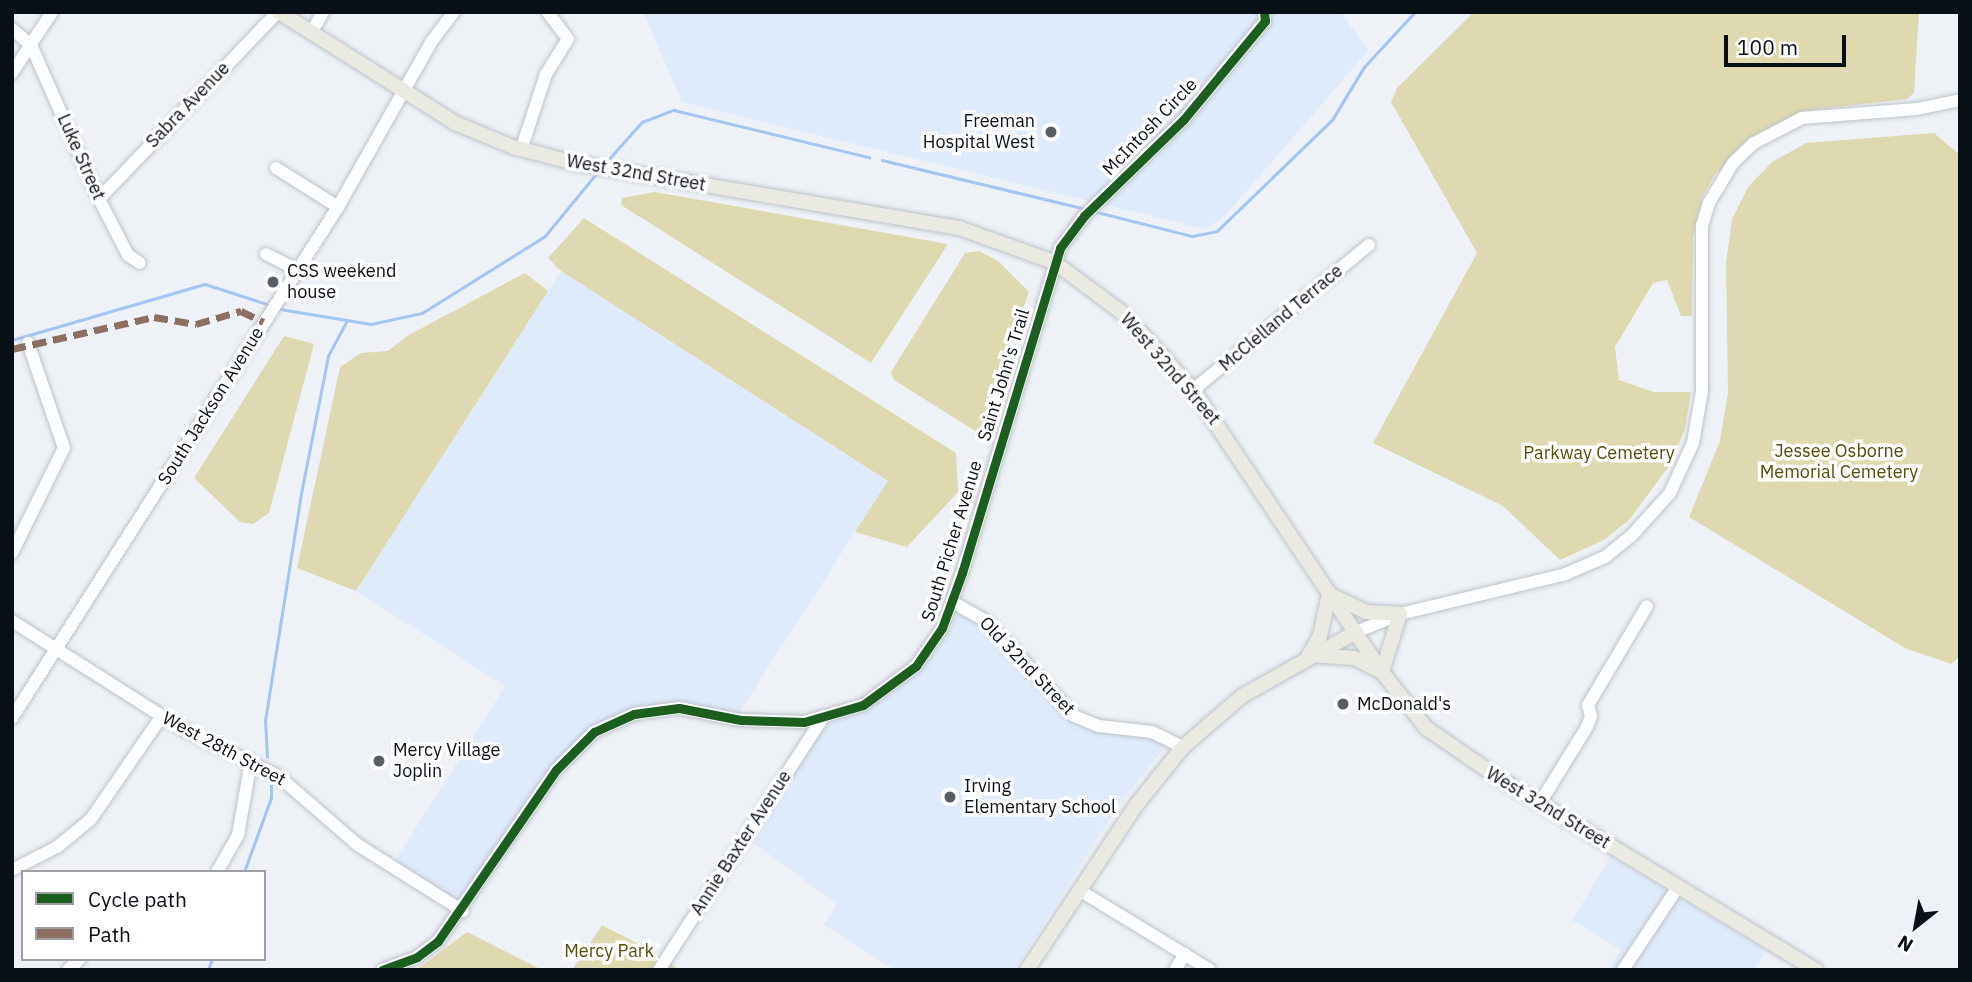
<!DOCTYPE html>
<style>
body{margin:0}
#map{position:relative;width:1972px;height:982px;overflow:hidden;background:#eef2f7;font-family:"IBM Plex Sans",sans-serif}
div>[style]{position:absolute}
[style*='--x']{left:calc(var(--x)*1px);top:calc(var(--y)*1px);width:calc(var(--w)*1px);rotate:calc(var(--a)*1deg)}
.built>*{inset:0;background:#dfebfb}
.green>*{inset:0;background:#dfd9b1}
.stream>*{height:2.5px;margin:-1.25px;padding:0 1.25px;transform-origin:1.25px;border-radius:1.25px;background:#a4c4f1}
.roads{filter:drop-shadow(0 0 2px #bec3c9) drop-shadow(0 0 2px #bec3c9)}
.minor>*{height:12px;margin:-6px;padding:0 6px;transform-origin:6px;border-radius:6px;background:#fcfdfe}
.major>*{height:14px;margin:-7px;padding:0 7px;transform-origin:7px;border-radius:7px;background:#ebeae2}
.quiet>*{height:7px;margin-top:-3.5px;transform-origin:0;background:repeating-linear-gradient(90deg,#8d6e63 0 14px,transparent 0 21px)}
.cycleway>*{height:9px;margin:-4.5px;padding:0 4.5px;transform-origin:4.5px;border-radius:4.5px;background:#1b5e20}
.dots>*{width:19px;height:19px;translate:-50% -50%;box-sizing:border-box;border:4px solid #fff;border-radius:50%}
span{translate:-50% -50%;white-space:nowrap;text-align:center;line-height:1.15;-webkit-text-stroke:7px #fff;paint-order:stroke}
.street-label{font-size:18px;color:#090f17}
.poi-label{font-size:18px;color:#090f17}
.right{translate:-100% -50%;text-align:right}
.left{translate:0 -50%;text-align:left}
.park-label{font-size:18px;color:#564c0d}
.frame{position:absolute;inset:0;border:14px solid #090f17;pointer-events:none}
.legend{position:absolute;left:21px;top:870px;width:245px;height:91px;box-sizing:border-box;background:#fff;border:2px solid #9d9fa2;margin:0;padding:9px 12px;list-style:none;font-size:21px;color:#090f17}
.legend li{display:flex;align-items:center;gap:14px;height:35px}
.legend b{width:35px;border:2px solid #9d9fa2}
.north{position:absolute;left:1881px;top:891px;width:70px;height:70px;-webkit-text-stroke:5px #fff;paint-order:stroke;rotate:211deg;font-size:19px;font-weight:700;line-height:28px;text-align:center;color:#090f17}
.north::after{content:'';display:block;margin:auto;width:24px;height:32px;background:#090f17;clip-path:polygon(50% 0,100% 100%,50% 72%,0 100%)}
.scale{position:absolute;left:1724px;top:35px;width:122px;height:32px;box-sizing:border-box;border:4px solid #090f17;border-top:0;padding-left:9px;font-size:21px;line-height:24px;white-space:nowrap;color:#090f17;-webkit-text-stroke:5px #fff;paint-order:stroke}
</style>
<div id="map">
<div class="built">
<div style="clip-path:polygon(643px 12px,1341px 12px,1368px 51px,1224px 217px,1205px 229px,682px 102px)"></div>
<div style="clip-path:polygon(561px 271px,888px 481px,735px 719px,679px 708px,634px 714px,594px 732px,556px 770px,463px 911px,392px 866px,505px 686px,356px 591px)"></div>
<div style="clip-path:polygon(965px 613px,992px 631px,1065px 715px,1108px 732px,1159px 739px,1166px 746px,1118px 806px,1015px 970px,895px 970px,824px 925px,837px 904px,748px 839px,822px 725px,859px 713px,894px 692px,930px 658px,957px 616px)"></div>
<div style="clip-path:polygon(1611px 856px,1766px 951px,1754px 970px,1608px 970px,1621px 950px,1572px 920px)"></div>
</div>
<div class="green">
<div style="clip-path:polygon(1474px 12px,1919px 12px,1914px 93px,1907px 99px,1802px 111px,1749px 139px,1714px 176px,1703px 196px,1693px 237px,1692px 316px,1681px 316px,1667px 280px,1653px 283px,1615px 347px,1619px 380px,1654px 392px,1691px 392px,1685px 429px,1670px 465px,1629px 520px,1604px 540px,1560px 560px,1503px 506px,1373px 443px,1477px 253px,1391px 102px,1397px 88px)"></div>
<div style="clip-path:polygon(1934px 133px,1960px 155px,1960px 656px,1951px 664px,1905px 648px,1689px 517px,1720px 441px,1728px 393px,1726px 263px,1732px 219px,1748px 187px,1772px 162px,1806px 143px)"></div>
<div style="clip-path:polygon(654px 192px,672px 195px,948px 244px,871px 363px,621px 205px,622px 198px)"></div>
<div style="clip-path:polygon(584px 218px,956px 453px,958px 492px,907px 547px,855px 532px,888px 481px,561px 271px,548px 258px)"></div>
<div style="clip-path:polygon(979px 251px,998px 261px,1029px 292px,980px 434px,894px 380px,891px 372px,965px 253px)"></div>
<div style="clip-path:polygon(525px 273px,548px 291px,356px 591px,297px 568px,340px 367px,361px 353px,388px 351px,407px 336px)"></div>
<div style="clip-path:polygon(284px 336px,314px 344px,269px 513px,253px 524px,240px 522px,194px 478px)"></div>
<div style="clip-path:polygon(602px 925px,644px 947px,680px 970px,572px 970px)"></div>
<div style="clip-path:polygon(467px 932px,542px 970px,416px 970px)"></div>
</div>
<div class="stream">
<div style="--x:882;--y:160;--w:206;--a:13.5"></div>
<div style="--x:607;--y:161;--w:52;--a:-48.1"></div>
<div style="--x:642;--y:122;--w:34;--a:-21"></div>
<div style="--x:674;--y:110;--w:201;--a:13.6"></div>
<div style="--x:1097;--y:212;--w:98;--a:14.2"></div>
<div style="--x:1192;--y:236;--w:25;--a:-11"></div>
<div style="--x:1217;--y:231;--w:160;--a:-44"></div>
<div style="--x:1332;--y:120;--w:62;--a:-58.9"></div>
<div style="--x:1364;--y:67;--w:75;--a:-47.2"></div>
<div style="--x:280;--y:309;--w:92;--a:9.4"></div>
<div style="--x:371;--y:324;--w:52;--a:-12.2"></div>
<div style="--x:422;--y:313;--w:145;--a:-32"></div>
<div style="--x:545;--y:236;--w:80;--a:-50.6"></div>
<div style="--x:12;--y:340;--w:201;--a:-16.2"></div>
<div style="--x:205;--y:284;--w:65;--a:17.9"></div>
<div style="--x:267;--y:757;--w:36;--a:-93"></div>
<div style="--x:265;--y:721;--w:225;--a:-81"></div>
<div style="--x:300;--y:499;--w:146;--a:-78.9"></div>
<div style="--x:328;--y:356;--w:40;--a:-62"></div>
<div style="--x:244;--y:872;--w:79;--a:-70"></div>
<div style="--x:271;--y:798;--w:14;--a:-90"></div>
<div style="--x:208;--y:970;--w:12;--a:-70"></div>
</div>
<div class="roads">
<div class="minor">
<div style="--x:12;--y:29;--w:25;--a:40"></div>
<div style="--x:31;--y:45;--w:168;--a:66.2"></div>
<div style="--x:99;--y:199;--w:63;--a:62.6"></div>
<div style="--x:128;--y:255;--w:14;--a:34"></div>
<div style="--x:311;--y:33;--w:24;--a:-60"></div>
<div style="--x:12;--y:73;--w:73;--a:-56.7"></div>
<div style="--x:521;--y:150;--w:80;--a:-71.8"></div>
<div style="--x:546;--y:74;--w:41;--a:-57.8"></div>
<div style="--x:568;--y:39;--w:34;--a:-127"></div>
<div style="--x:276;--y:168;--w:73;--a:32.2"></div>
<div style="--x:99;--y:199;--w:259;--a:-46.3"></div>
<div style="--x:266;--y:254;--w:36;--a:27"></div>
<div style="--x:1193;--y:390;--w:228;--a:-39.5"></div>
<div style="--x:12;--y:553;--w:117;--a:-63.7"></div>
<div style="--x:64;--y:448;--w:111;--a:-108.9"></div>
<div style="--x:952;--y:602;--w:41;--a:29.1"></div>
<div style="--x:988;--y:622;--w:127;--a:47.5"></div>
<div style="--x:1074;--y:716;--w:27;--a:22"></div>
<div style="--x:1099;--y:726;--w:53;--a:6.5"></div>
<div style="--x:1152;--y:732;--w:34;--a:26"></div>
<div style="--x:12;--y:621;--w:201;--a:32.4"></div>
<div style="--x:182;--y:729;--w:107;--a:26.1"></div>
<div style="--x:278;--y:776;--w:106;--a:40.8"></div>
<div style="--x:358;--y:845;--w:124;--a:32.2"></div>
<div style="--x:1356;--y:632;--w:48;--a:-22.2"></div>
<div style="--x:1400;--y:614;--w:168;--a:-13.5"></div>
<div style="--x:1563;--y:575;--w:46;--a:-23.2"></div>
<div style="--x:1605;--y:557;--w:36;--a:-39"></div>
<div style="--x:1633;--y:534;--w:55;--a:-47.9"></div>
<div style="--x:1670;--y:493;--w:55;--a:-65.3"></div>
<div style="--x:1693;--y:443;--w:53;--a:-80.2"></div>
<div style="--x:1702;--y:391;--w:165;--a:-90"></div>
<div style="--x:1702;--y:226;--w:24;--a:-73"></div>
<div style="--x:1709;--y:203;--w:47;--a:-59"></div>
<div style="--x:1733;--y:163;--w:29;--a:-44"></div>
<div style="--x:1754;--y:143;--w:54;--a:-27.5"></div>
<div style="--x:1802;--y:118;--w:115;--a:-4.5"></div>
<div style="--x:1917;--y:109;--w:44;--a:-11.8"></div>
<div style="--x:12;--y:718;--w:606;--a:-57.46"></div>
<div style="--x:338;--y:207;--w:191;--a:-60.5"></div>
<div style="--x:432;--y:41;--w:36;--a:-53"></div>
<div style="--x:1540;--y:803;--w:89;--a:-58.3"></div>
<div style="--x:1587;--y:727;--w:12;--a:-70"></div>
<div style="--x:1591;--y:716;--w:11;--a:-105"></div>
<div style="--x:1588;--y:705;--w:115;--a:-59.2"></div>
<div style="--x:12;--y:870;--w:51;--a:-27.1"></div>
<div style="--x:57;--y:847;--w:44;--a:-39.5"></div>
<div style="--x:91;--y:819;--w:124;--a:-55.5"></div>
<div style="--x:217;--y:872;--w:43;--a:-60.4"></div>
<div style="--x:238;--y:835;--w:75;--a:-80"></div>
<div style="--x:1079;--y:890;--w:153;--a:31.4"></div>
<div style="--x:68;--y:970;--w:16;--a:-43"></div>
<div style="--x:382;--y:970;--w:37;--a:-20"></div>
<div style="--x:417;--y:957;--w:26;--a:-37"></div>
<div style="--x:438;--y:941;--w:208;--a:-55.4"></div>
<div style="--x:556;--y:770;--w:54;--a:-45"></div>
<div style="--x:594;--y:732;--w:44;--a:-24.2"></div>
<div style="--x:634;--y:714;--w:45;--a:-7.6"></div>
<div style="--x:679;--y:708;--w:63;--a:11"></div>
<div style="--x:741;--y:720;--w:63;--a:1.8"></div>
<div style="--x:804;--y:722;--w:61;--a:-16.1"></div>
<div style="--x:863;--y:705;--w:66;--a:-36.3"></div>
<div style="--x:916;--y:666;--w:46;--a:-55.6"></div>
<div style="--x:942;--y:628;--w:59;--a:-70"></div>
<div style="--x:962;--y:573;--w:339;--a:-73.2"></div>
<div style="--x:1060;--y:248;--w:40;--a:-53"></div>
<div style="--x:1084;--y:216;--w:139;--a:-44.1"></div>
<div style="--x:1184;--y:119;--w:127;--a:-50.4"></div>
<div style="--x:1265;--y:21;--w:9;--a:-96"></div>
<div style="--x:659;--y:970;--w:302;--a:-57"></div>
<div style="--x:1175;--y:970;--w:19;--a:-58"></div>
<div style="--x:1623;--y:970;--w:100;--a:-56.5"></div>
</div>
<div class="major">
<div style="--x:279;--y:12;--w:208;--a:32.2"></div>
<div style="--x:455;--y:123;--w:63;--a:22.5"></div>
<div style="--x:513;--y:147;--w:64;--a:14.5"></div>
<div style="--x:575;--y:163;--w:389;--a:9.6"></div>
<div style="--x:959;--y:228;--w:101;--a:19.7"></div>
<div style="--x:1054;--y:262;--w:89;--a:36.7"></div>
<div style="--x:1125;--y:315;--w:101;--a:47.8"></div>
<div style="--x:1193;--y:390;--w:339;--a:56.2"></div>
<div style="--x:1382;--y:672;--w:71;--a:51.8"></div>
<div style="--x:1426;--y:728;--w:92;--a:34.4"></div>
<div style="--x:1502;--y:780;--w:367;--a:31.2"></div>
<div style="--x:1329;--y:594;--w:41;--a:25.9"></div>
<div style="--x:1366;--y:612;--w:34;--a:3"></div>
<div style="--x:1400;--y:614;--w:61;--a:107.2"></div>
<div style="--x:1382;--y:672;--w:31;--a:-153"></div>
<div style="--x:1354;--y:658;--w:45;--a:-176.2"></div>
<div style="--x:1309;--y:655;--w:22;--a:-60"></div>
<div style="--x:1320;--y:636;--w:43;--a:-77.9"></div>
<div style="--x:1027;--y:970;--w:199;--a:-56.5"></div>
<div style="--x:1137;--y:804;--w:73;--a:-51.1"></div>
<div style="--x:1183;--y:747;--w:78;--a:-40.8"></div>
<div style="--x:1242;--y:696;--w:131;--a:-29.3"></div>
</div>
</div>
<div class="quiet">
<div style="--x:12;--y:349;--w:146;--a:-12.7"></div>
<div style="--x:154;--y:317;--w:43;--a:9.5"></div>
<div style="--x:196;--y:324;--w:47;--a:-16.1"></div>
<div style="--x:241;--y:311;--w:25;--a:26"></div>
</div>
<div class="cycleway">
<div style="--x:382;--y:970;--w:37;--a:-20"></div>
<div style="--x:417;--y:957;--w:26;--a:-37"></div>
<div style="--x:438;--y:941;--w:208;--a:-55.4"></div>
<div style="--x:556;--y:770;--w:54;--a:-45"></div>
<div style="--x:594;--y:732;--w:44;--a:-24.2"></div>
<div style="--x:634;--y:714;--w:45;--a:-7.6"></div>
<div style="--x:679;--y:708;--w:63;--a:11"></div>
<div style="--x:741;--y:720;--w:63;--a:1.8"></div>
<div style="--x:804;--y:722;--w:61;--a:-16.1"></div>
<div style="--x:863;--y:705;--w:66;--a:-36.3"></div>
<div style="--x:916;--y:666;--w:46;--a:-55.6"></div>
<div style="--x:942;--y:628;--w:59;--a:-70"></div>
<div style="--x:962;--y:573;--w:339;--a:-73.2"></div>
<div style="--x:1060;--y:248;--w:40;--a:-53"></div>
<div style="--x:1084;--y:216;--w:139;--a:-44.1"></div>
<div style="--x:1184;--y:119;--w:127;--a:-50.4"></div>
<div style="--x:1265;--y:21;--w:9;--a:-96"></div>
</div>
<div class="dots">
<div style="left:1051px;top:132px;background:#595e65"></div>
<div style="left:273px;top:282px;background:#595e65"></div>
<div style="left:1343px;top:704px;background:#595e65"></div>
<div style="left:379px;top:761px;background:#595e65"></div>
<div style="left:950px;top:797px;background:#595e65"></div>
</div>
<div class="street-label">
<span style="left:188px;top:105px;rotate:-46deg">Sabra Avenue</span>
<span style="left:1150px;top:127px;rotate:-46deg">McIntosh Circle</span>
<span style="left:81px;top:157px;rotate:66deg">Luke Street</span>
<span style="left:636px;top:173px;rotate:10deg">West 32nd Street</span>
<span style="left:1281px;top:318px;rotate:-40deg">McClelland Terrace</span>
<span style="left:1170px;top:369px;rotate:49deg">West 32nd Street</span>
<span style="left:1004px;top:375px;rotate:-73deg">Saint John's Trail</span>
<span style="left:211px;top:406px;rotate:-58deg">South Jackson Avenue</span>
<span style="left:952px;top:541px;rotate:-73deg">South Picher Avenue</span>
<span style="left:1027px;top:666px;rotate:46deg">Old 32nd Street</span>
<span style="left:224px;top:749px;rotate:28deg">West 28th Street</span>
<span style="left:1548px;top:808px;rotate:31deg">West 32nd Street</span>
<span style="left:741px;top:843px;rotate:-57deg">Annie Baxter Avenue</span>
</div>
<div class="poi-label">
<span class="right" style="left:1035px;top:132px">Freeman<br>Hospital West</span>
<span class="left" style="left:287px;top:282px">CSS weekend<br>house</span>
<span class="left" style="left:1357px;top:704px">McDonald's</span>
<span class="left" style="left:393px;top:761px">Mercy Village<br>Joplin</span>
<span class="left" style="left:964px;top:797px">Irving<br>Elementary School</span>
</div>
<div class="park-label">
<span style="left:1839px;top:462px">Jessee Osborne<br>Memorial Cemetery</span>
<span style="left:1599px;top:453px">Parkway Cemetery</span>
<span style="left:609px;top:951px">Mercy Park</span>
</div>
<div class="frame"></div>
<ul class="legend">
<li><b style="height:9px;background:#1b5e20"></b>Cycle path</li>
<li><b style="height:9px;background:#8d6e63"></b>Path</li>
</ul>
<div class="north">N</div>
<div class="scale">100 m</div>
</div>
